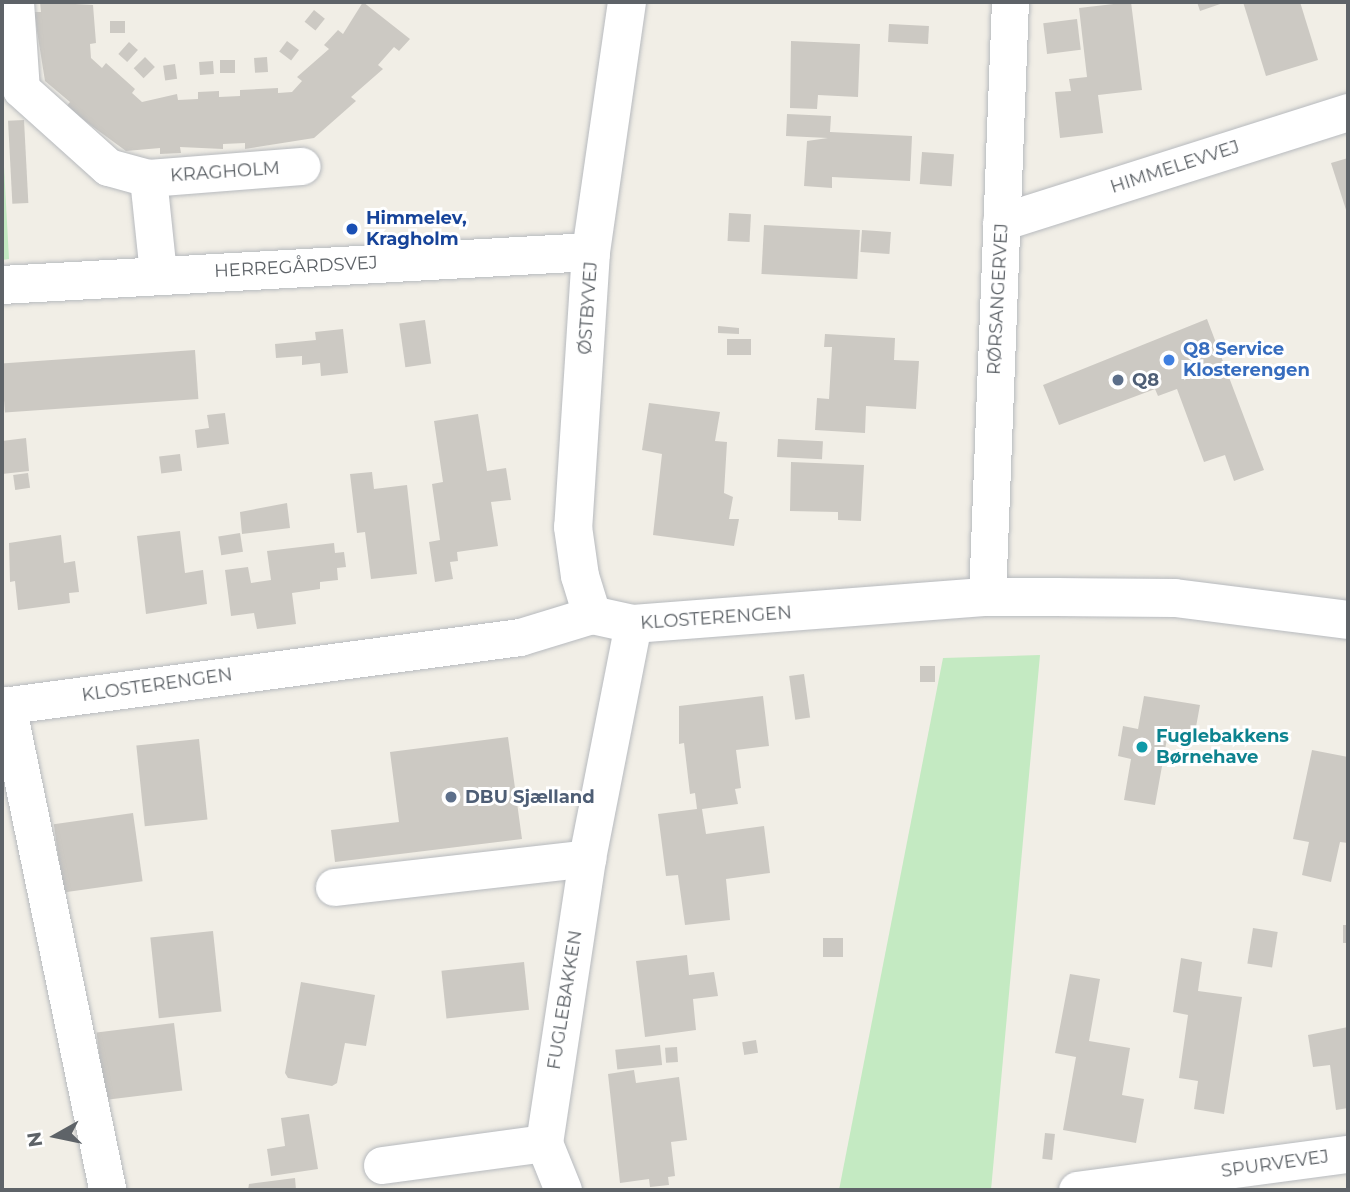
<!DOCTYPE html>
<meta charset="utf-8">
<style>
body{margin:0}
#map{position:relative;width:1350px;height:1192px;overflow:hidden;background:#f1eee6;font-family:Montserrat,sans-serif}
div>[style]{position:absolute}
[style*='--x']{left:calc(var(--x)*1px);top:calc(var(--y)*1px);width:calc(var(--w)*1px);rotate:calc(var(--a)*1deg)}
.green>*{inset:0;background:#c4eac2}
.building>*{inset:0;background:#ccc9c3;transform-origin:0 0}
.roads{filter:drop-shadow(0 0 2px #b7babe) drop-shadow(0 0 2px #b7babe)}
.street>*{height:37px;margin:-18.5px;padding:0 18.5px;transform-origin:18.5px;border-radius:18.5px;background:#fff}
.secondary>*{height:38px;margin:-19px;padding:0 19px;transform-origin:19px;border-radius:19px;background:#fff}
.dots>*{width:19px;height:19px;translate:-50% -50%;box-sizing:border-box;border:4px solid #fff;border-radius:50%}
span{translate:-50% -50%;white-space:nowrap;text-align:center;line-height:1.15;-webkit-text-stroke:6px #fff;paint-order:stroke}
.street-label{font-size:18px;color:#5e6368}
.transit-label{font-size:18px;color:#164399;font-weight:700}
.left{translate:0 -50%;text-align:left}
.shop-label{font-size:18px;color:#366cbe;font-weight:700}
.service-label{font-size:18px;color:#4e5e75;font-weight:700}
.culture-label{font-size:18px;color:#0d838f;font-weight:700}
.frame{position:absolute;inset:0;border:4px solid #5e6368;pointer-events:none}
.north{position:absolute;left:21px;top:1101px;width:70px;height:70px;-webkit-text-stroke:5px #fff;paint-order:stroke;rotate:261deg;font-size:19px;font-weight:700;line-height:28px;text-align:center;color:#5e6368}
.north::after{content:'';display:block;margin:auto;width:24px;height:32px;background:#5e6368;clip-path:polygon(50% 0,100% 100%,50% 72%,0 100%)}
</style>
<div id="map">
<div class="green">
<div style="clip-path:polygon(2px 130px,9px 259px,2px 260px)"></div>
<div style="clip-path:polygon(1040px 655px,991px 1190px,839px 1190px,943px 658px)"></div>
</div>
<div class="building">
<div style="clip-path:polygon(40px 2px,93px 5px,96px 43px,90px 44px,91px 58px,102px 68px,106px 63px,135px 89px,132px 93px,142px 102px,177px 94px,178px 100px,198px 99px,198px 92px,219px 91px,219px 97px,240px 96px,240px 90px,278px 88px,278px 93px,292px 92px,302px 81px,297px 77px,329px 49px,324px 45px,338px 30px,343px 34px,363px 2px,410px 39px,399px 51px,394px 47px,378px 65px,383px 69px,351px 97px,356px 101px,314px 138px,245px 149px,245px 143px,223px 144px,223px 149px,180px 147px,181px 153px,160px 154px,160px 148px,126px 151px,66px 107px,70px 102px,45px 81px,34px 12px,41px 12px)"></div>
<div style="clip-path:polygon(1131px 2px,1142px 90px,1098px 95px,1103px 133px,1060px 138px,1055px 92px,1071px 91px,1069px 79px,1087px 77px,1079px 8px)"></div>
<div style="clip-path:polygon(1197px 2px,1226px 2px,1200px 11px)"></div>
<div style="clip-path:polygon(1243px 2px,1300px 2px,1318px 60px,1266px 76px)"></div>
<div style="left:314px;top:10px;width:14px;height:15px;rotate:39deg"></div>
<div style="left:1077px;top:19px;width:31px;height:34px;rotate:83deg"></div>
<div style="left:110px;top:21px;width:15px;height:12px"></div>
<div style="left:889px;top:24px;width:40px;height:18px;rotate:3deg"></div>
<div style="left:287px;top:41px;width:15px;height:13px;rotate:37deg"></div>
<div style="clip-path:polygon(791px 41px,860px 44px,858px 97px,818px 95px,817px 109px,790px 108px)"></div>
<div style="left:129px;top:42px;width:12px;height:16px;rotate:42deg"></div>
<div style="left:145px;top:57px;width:14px;height:16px;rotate:45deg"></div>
<div style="left:267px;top:57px;width:15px;height:13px;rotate:86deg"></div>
<div style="left:235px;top:60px;width:13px;height:15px;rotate:90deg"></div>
<div style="left:213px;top:61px;width:13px;height:14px;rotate:86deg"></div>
<div style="left:175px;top:64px;width:15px;height:12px;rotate:82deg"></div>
<div style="clip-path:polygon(787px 114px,831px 116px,830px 132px,912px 136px,910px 181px,832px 177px,832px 188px,804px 186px,807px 141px,828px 138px,786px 136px)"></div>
<div style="left:24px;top:120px;width:83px;height:16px;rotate:87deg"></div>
<div style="left:922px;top:152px;width:32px;height:32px;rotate:4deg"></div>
<div style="clip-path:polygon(1348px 158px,1348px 216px,1331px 163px)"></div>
<div style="left:729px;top:213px;width:22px;height:28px;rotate:3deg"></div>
<div style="left:764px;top:225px;width:96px;height:49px;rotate:3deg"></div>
<div style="left:862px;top:230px;width:29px;height:22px;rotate:4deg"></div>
<div style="clip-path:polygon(1207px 319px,1264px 470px,1234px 481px,1225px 455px,1204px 462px,1177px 389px,1158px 396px,1155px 389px,1059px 425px,1043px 385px)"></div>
<div style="left:425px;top:320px;width:44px;height:26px;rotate:82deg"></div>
<div style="clip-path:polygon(718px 326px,739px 328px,739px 334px,718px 333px)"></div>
<div style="clip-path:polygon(343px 329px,348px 373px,321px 376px,320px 363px,302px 365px,302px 356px,276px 358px,275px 344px,316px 340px,315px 332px)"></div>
<div style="clip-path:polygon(825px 334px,895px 338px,894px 360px,919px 361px,916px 409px,866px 406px,865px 433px,815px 430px,817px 398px,829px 399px,832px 347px,824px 347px)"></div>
<div style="left:727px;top:339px;width:24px;height:16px"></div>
<div style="left:195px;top:350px;width:49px;height:194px;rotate:86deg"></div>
<div style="clip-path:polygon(649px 403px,720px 412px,715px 441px,727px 442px,724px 493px,733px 497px,729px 519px,739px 519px,734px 546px,653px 535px,662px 454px,642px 450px)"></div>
<div style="clip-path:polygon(225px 413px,229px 444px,197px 448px,195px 430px,209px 428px,207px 415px)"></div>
<div style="clip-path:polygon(478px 414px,487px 471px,506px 468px,511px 500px,491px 502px,498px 546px,457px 552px,458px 561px,450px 562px,453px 579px,435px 582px,429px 542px,440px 540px,432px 484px,443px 482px,434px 421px)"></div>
<div style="clip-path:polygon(26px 438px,29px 471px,2px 474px,2px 441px)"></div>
<div style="left:778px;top:439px;width:45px;height:18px;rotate:3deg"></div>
<div style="left:180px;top:454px;width:17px;height:21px;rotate:83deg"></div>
<div style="clip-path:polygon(791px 462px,864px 465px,861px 521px,838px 520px,838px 512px,790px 511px)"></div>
<div style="clip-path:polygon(372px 472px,374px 489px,407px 485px,417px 574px,371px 579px,365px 532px,357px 533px,350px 474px)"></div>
<div style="left:28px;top:473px;width:15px;height:15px;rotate:82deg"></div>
<div style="clip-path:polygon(287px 503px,290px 528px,242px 534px,240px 512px)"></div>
<div style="clip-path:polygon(180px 531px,185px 573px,203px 570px,207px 604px,146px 614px,137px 536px)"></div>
<div style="left:240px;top:533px;width:19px;height:22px;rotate:81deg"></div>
<div style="clip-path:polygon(61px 535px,64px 563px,75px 561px,79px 592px,69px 593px,70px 603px,18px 610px,15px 581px,10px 582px,9px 543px)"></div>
<div style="clip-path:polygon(334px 543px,335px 553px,344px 552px,346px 567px,337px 568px,338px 580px,320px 582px,320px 589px,292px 593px,296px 624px,257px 629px,254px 613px,231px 616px,225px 570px,248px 567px,251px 583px,271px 580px,267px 551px)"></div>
<div style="left:920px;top:666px;width:15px;height:16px"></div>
<div style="left:804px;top:674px;width:44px;height:15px;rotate:82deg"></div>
<div style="clip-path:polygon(763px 696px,769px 746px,736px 750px,741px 788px,735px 789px,738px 804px,702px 809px,706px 834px,764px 826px,770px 873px,726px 879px,730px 920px,685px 925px,678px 875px,666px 876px,658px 814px,697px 809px,695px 793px,690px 794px,684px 743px,679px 744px,679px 706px)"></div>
<div style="clip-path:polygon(1144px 696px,1200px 705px,1194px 738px,1168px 733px,1155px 805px,1124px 800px,1131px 759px,1118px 756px,1123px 726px,1138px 729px)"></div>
<div style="clip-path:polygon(508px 737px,522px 839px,335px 862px,331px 830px,399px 822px,390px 752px)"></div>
<div style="left:199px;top:739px;width:81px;height:63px;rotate:84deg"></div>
<div style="clip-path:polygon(1312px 750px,1348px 757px,1348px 843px,1340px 842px,1331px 882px,1302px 875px,1309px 842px,1293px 839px)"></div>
<div style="left:133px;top:813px;width:69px;height:80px;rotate:82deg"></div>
<div style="left:1343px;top:925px;width:5px;height:18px"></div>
<div style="left:1253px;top:928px;width:25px;height:36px;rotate:9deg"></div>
<div style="left:213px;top:931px;width:81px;height:63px;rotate:84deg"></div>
<div style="left:823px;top:938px;width:20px;height:19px"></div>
<div style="clip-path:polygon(687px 955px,689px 975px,714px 972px,718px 996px,693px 999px,696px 1030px,645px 1037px,636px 961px)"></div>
<div style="clip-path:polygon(1181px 958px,1202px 962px,1198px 991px,1242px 997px,1224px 1114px,1194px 1109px,1198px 1081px,1179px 1078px,1188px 1015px,1173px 1012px)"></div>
<div style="left:524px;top:962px;width:48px;height:83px;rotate:84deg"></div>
<div style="clip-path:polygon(1070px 974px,1100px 979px,1089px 1041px,1130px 1048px,1122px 1095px,1144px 1099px,1136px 1143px,1063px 1130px,1076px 1057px,1055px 1053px)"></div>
<div style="clip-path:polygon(301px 982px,375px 995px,366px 1046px,345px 1043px,337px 1083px,332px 1086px,288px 1078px,285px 1073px)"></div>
<div style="left:174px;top:1023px;width:68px;height:78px;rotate:83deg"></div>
<div style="clip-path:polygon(1348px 1027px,1348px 1108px,1336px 1110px,1330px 1065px,1313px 1067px,1308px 1035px)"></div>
<div style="left:756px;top:1040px;width:13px;height:14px;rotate:81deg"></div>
<div style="left:660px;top:1045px;width:20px;height:45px;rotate:84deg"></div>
<div style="left:677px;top:1047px;width:15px;height:12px;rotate:86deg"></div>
<div style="clip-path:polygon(634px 1070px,636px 1083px,679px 1077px,687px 1140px,671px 1142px,675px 1176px,668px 1177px,669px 1185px,650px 1187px,649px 1179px,620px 1183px,608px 1074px)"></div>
<div style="clip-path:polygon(309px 1114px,318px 1169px,271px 1176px,267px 1149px,285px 1146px,281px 1118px)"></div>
<div style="left:1045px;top:1133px;width:10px;height:26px;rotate:6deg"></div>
<div style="clip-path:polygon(295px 1178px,296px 1190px,248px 1190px,249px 1184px)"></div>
</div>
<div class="roads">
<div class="street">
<div style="--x:15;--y:2;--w:87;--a:86.1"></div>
<div style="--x:21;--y:89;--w:117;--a:41.9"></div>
<div style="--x:108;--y:167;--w:41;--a:15.4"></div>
<div style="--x:148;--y:178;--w:154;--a:-4.5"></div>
<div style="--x:148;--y:178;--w:96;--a:84"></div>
<div style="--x:1001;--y:222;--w:364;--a:-17.6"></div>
<div style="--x:987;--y:597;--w:595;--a:-87.79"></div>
<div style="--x:7;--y:705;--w:495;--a:78.3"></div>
<div style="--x:2;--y:706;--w:523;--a:-7.59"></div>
<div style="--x:520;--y:637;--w:75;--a:-17"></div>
<div style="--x:334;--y:887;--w:255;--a:-6.5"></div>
<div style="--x:544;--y:1143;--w:51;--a:68"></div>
<div style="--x:382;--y:1165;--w:163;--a:-7.7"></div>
<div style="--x:544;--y:1143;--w:288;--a:-81.4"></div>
<div style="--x:587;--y:858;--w:238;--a:-78.9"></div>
<div style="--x:1077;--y:1190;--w:273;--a:-7.6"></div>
</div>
<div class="secondary">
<div style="--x:627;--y:2;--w:253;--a:98.2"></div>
<div style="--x:591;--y:252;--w:276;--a:93.7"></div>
<div style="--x:573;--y:527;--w:49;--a:81.9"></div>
<div style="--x:580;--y:576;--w:41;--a:72.9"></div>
<div style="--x:592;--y:615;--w:42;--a:12.4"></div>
<div style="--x:633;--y:624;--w:355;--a:-4.4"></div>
<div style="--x:987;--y:597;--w:70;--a:0"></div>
<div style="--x:1057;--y:597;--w:118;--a:0.5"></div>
<div style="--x:1175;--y:598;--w:174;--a:7.2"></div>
<div style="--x:2;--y:285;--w:590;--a:-3.21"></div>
</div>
</div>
<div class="dots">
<div style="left:352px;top:229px;background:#1a4fb4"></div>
<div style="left:1169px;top:360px;background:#3f7fe0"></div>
<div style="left:1118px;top:380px;background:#5c6f8a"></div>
<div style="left:1142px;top:747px;background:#0f9aa8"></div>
<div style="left:451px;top:797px;background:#5c6f8a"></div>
</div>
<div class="street-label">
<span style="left:1175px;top:167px;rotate:-18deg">HIMMELEVVEJ</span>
<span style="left:225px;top:172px;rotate:-4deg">KRAGHOLM</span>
<span style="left:296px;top:267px;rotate:-3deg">HERREGÅRDSVEJ</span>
<span style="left:998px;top:299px;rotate:-87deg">RØRSANGERVEJ</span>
<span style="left:588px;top:308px;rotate:-86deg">ØSTBYVEJ</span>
<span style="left:716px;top:618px;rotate:-4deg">KLOSTERENGEN</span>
<span style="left:157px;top:685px;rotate:-8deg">KLOSTERENGEN</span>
<span style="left:565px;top:1000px;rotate:-81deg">FUGLEBAKKEN</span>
<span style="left:1275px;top:1164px;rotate:-8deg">SPURVEVEJ</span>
</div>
<div class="transit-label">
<span class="left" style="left:366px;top:229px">Himmelev,<br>Kragholm</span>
</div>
<div class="shop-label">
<span class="left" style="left:1183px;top:360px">Q8 Service<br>Klosterengen</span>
</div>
<div class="service-label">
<span class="left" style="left:1132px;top:380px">Q8</span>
<span class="left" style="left:465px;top:797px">DBU Sjælland</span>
</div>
<div class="culture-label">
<span class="left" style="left:1156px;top:747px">Fuglebakkens<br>Børnehave</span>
</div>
<div class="frame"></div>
<div class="north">N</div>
</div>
